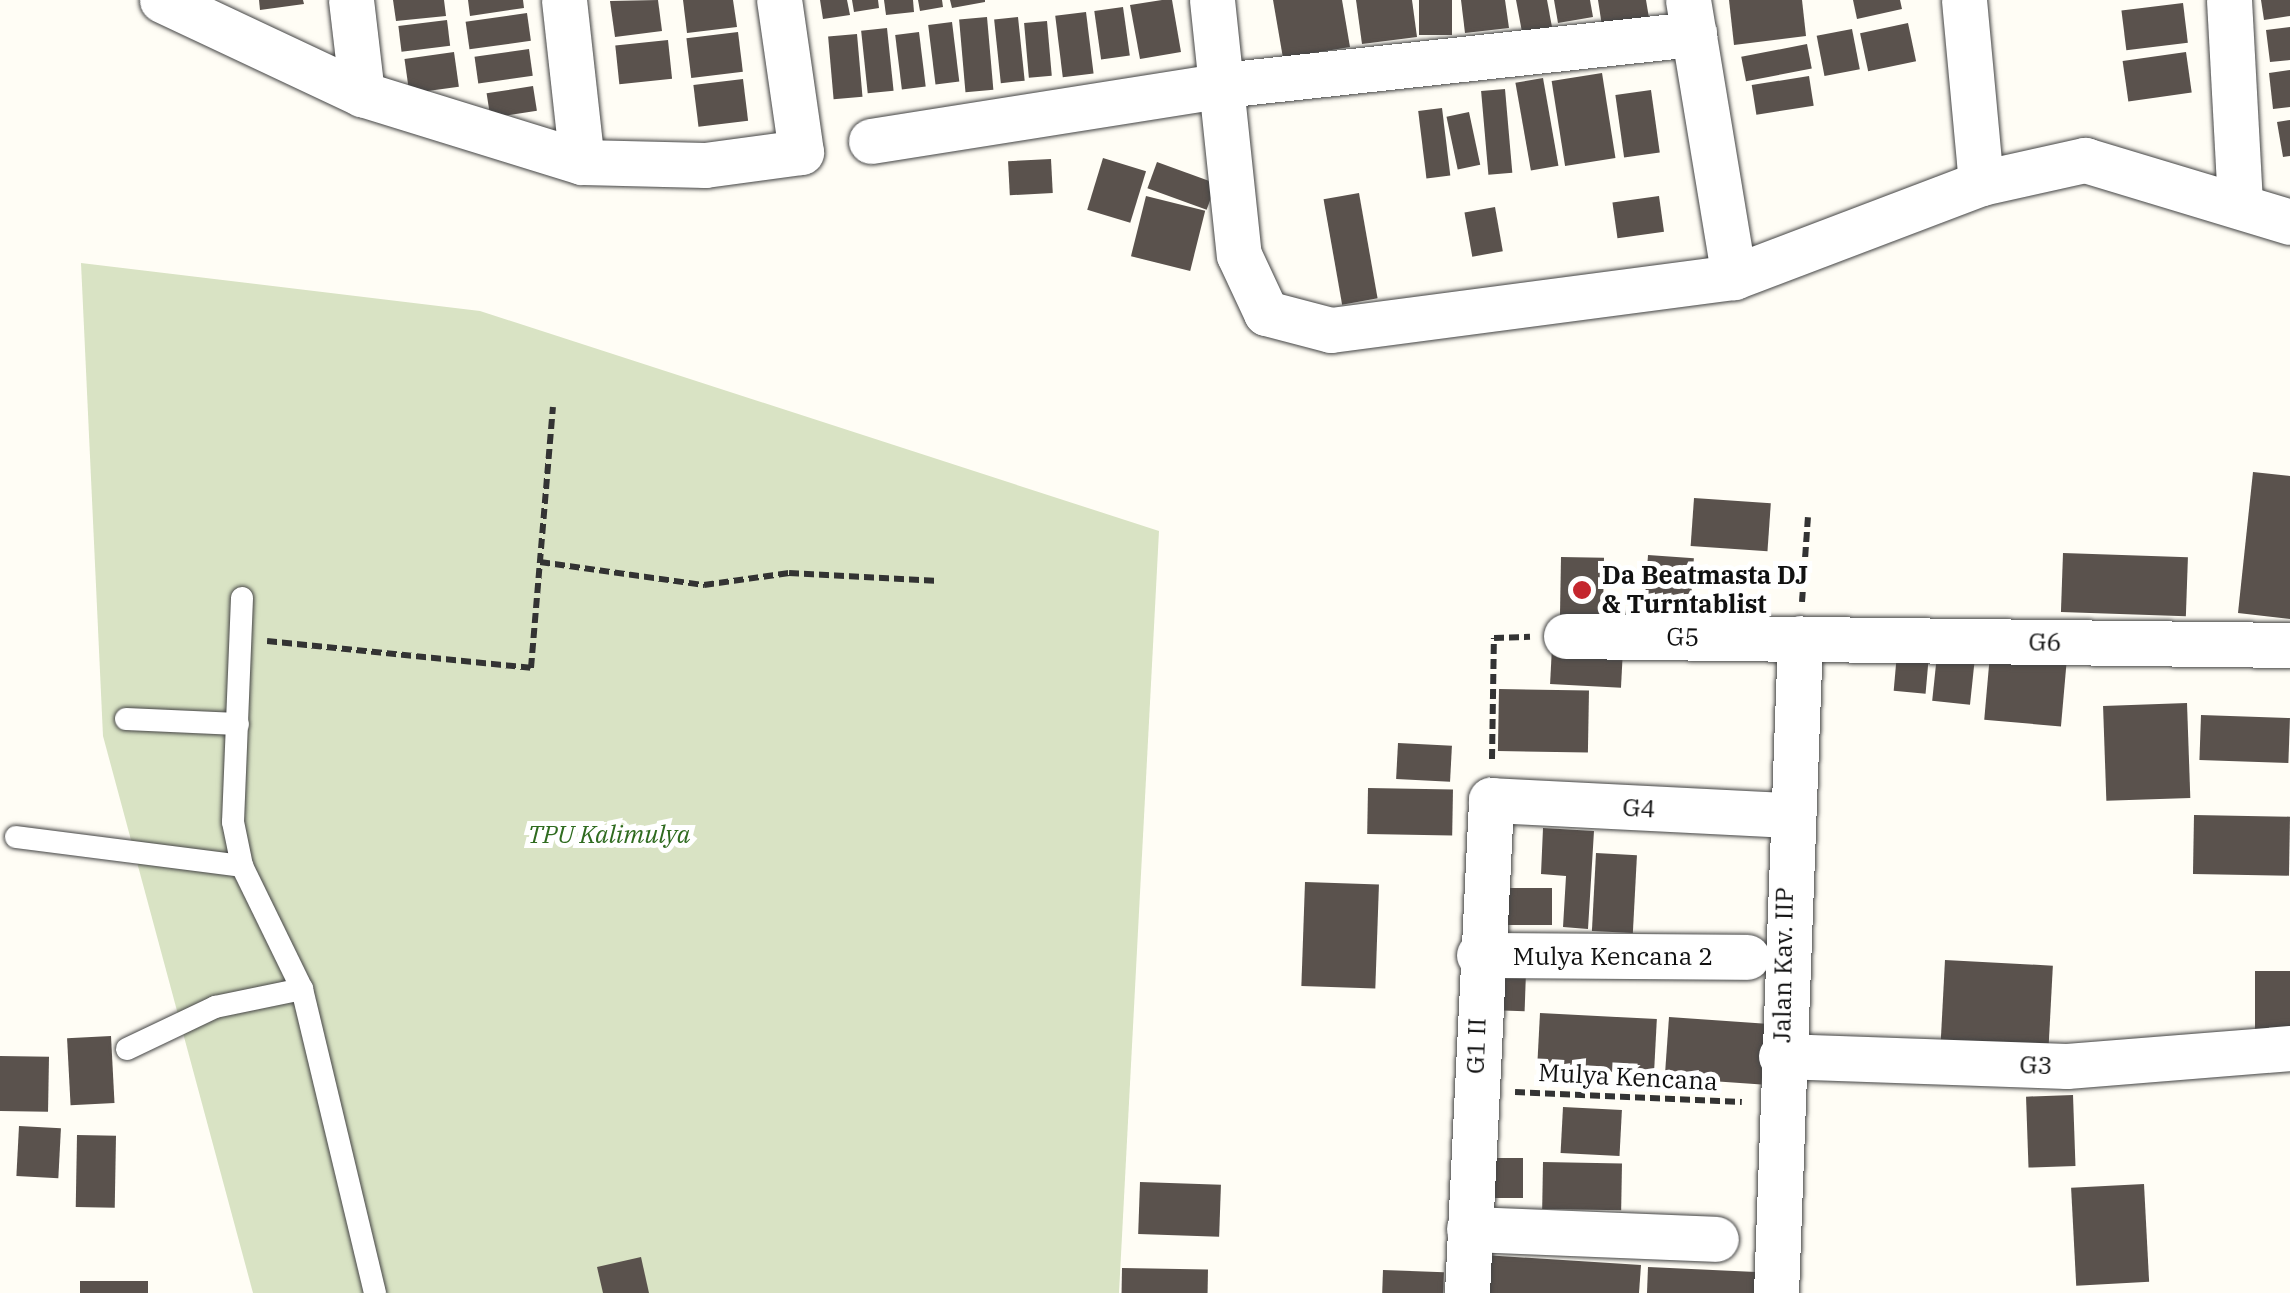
<!DOCTYPE html>
<style>
body{margin:0}
#map{position:relative;width:2290px;height:1293px;overflow:hidden;background:#fffdf5;font-family:"IBM Plex Serif",serif}
div>[style]{position:absolute}
[style*='--x']{left:calc(var(--x)*1px);top:calc(var(--y)*1px);width:calc(var(--w)*1px);rotate:calc(var(--a)*1deg)}
.cemetery>*{inset:0;background:#d9e3c4}
.building>*{inset:0;background:#5a524d;transform-origin:0 0}
.path>*{height:6px;margin-top:-3px;transform-origin:0;background:repeating-linear-gradient(90deg,#333 0 10px,transparent 0 15px)}
.roads{filter:drop-shadow(0 0 2px #444) drop-shadow(0 0 2px #444)}
.service>*{height:22px;margin:-11px;padding:0 11px;transform-origin:11px;border-radius:11px;background:#fff}
.minor>*{height:45px;margin:-22.5px;padding:0 22.5px;transform-origin:22.5px;border-radius:22.5px;background:#fff}
.dots>*{width:28px;height:28px;translate:-50% -50%;box-sizing:border-box;border:5px solid #fff;border-radius:50%}
span{translate:-50% -50%;white-space:nowrap;text-align:center;line-height:1.15;-webkit-text-stroke:10px #fff;paint-order:stroke}
.poi-label{font-size:25px;color:#111;font-weight:700}
.left{translate:0 -50%;text-align:left}
.street-label{font-size:25px;color:#111}
.park-label{font-size:25px;color:#2f6b1f;font-style:italic}
</style>
<div id="map">
<div class="cemetery">
<div style="clip-path:polygon(81px 263px,480px 311px,1159px 531px,1119px 1293px,253px 1293px,103px 736px)"></div>
</div>
<div class="building">
<div style="clip-path:polygon(259px 0,303px 0,304px 4px,260px 10px)"></div>
<div style="clip-path:polygon(393px 0,444px 0,446px 16px,396px 21px)"></div>
<div style="clip-path:polygon(468px 0,523px 0,524px 8px,470px 16px)"></div>
<div style="clip-path:polygon(658px 0,662px 31px,615px 37px,610px 1px)"></div>
<div style="clip-path:polygon(683px 0,733px 0,737px 27px,687px 33px)"></div>
<div style="clip-path:polygon(820px 0,847px 0,850px 15px,823px 19px)"></div>
<div style="clip-path:polygon(852px 0,878px 0,879px 8px,854px 12px)"></div>
<div style="clip-path:polygon(884px 0,913px 0,914px 12px,886px 15px)"></div>
<div style="clip-path:polygon(918px 0,942px 0,943px 7px,920px 11px)"></div>
<div style="clip-path:polygon(950px 0,985px 0,985px 2px,952px 8px)"></div>
<div style="clip-path:polygon(1162px 0,1172px 0,1181px 52px,1140px 59px,1130px 5px)"></div>
<div style="clip-path:polygon(1273px 0,1342px 0,1350px 47px,1283px 58px)"></div>
<div style="clip-path:polygon(1356px 0,1412px 0,1417px 37px,1362px 44px)"></div>
<div style="left:1419px;top:0;width:33px;height:35px"></div>
<div style="clip-path:polygon(1461px 0,1505px 0,1509px 28px,1465px 33px)"></div>
<div style="clip-path:polygon(1516px 0,1547px 0,1552px 27px,1522px 32px)"></div>
<div style="clip-path:polygon(1554px 0,1590px 0,1593px 17px,1558px 23px)"></div>
<div style="clip-path:polygon(1598px 0,1646px 0,1649px 18px,1602px 26px)"></div>
<div style="clip-path:polygon(1729px 0,1802px 0,1806px 36px,1734px 45px)"></div>
<div style="clip-path:polygon(1853px 0,1900px 0,1902px 9px,1857px 19px)"></div>
<div style="clip-path:polygon(2261px 0,2290px 0,2290px 16px,2264px 20px)"></div>
<div style="left:2183px;top:3px;width:40px;height:62px;rotate:83deg"></div>
<div style="left:1123px;top:7px;width:49px;height:29px;rotate:82deg"></div>
<div style="left:1086px;top:12px;width:62px;height:31px;rotate:83deg"></div>
<div style="left:527px;top:13px;width:28px;height:62px;rotate:82deg"></div>
<div style="left:987px;top:17px;width:73px;height:28px;rotate:85deg"></div>
<div style="left:1018px;top:17px;width:64px;height:24px;rotate:84deg"></div>
<div style="left:447px;top:20px;width:26px;height:49px;rotate:83deg"></div>
<div style="left:1047px;top:21px;width:55px;height:23px;rotate:85deg"></div>
<div style="left:952px;top:22px;width:60px;height:24px;rotate:83deg"></div>
<div style="left:1908px;top:23px;width:39px;height:49px;rotate:78deg"></div>
<div style="clip-path:polygon(2290px 27px,2290px 60px,2270px 62px,2266px 30px)"></div>
<div style="left:887px;top:28px;width:63px;height:26px;rotate:84deg"></div>
<div style="left:1852px;top:29px;width:41px;height:36px;rotate:79deg"></div>
<div style="left:738px;top:32px;width:40px;height:52px;rotate:83deg"></div>
<div style="left:919px;top:32px;width:55px;height:24px;rotate:83deg"></div>
<div style="left:857px;top:34px;width:63px;height:29px;rotate:85deg"></div>
<div style="left:668px;top:40px;width:39px;height:53px;rotate:84deg"></div>
<div style="left:1807px;top:44px;width:25px;height:67px;rotate:79deg"></div>
<div style="left:529px;top:49px;width:27px;height:55px;rotate:82deg"></div>
<div style="left:454px;top:52px;width:35px;height:50px;rotate:82deg"></div>
<div style="left:2186px;top:52px;width:41px;height:64px;rotate:82deg"></div>
<div style="clip-path:polygon(2290px 70px,2290px 107px,2273px 109px,2269px 73px)"></div>
<div style="left:1602px;top:73px;width:86px;height:51px;rotate:81deg"></div>
<div style="left:1809px;top:76px;width:30px;height:58px;rotate:81deg"></div>
<div style="left:1543px;top:78px;width:89px;height:28px;rotate:80deg"></div>
<div style="left:743px;top:79px;width:42px;height:50px;rotate:83deg"></div>
<div style="left:533px;top:86px;width:25px;height:47px;rotate:81deg"></div>
<div style="left:1505px;top:89px;width:84px;height:24px;rotate:85deg"></div>
<div style="left:1651px;top:90px;width:63px;height:36px;rotate:82deg"></div>
<div style="left:1442px;top:108px;width:68px;height:24px;rotate:83deg"></div>
<div style="left:1469px;top:112px;width:54px;height:23px;rotate:78deg"></div>
<div style="clip-path:polygon(2290px 120px,2290px 156px,2283px 157px,2277px 122px)"></div>
<div style="left:1103px;top:158px;width:45px;height:54px;rotate:17deg"></div>
<div style="left:1051px;top:159px;width:34px;height:43px;rotate:87deg"></div>
<div style="left:1157px;top:162px;width:63px;height:28px;rotate:20deg"></div>
<div style="left:1359px;top:193px;width:107px;height:36px;rotate:80deg"></div>
<div style="left:1146px;top:196px;width:61px;height:62px;rotate:14deg"></div>
<div style="left:1659px;top:196px;width:36px;height:47px;rotate:82deg"></div>
<div style="left:1495px;top:207px;width:45px;height:31px;rotate:80deg"></div>
<div style="clip-path:polygon(2253px 472px,2290px 476px,2290px 619px,2238px 613px)"></div>
<div style="left:1694px;top:498px;width:77px;height:48px;rotate:4deg"></div>
<div style="left:2063px;top:553px;width:125px;height:59px;rotate:2deg"></div>
<div style="left:1648px;top:555px;width:46px;height:68px;rotate:4deg"></div>
<div style="left:1561px;top:557px;width:43px;height:64px;rotate:1deg"></div>
<div style="left:1552px;top:647px;width:71px;height:37px;rotate:3deg"></div>
<div style="left:1897px;top:653px;width:32px;height:38px;rotate:5deg"></div>
<div style="left:1990px;top:654px;width:77px;height:66px;rotate:5deg"></div>
<div style="left:1937px;top:655px;width:38px;height:46px;rotate:6deg"></div>
<div style="left:1499px;top:689px;width:90px;height:62px;rotate:1deg"></div>
<div style="left:2187px;top:703px;width:95px;height:84px;rotate:88deg"></div>
<div style="left:2201px;top:715px;width:89px;height:45px;rotate:2deg"></div>
<div style="left:1398px;top:743px;width:54px;height:36px;rotate:3deg"></div>
<div style="left:1368px;top:788px;width:85px;height:46px;rotate:1deg"></div>
<div style="left:2194px;top:815px;width:96px;height:59px;rotate:1deg"></div>
<div style="clip-path:polygon(1543px 828px,1594px 831px,1588px 929px,1563px 927px,1566px 876px,1541px 874px)"></div>
<div style="left:1596px;top:853px;width:41px;height:78px;rotate:3deg"></div>
<div style="left:1305px;top:882px;width:74px;height:104px;rotate:2deg"></div>
<div style="left:1491px;top:888px;width:61px;height:37px"></div>
<div style="left:1945px;top:960px;width:108px;height:81px;rotate:3deg"></div>
<div style="left:1490px;top:971px;width:36px;height:39px;rotate:2deg"></div>
<div style="left:2255px;top:971px;width:35px;height:59px"></div>
<div style="left:1540px;top:1013px;width:117px;height:55px;rotate:3deg"></div>
<div style="left:1669px;top:1017px;width:97px;height:61px;rotate:4deg"></div>
<div style="left:111px;top:1036px;width:67px;height:44px;rotate:87deg"></div>
<div style="left:0;top:1056px;width:49px;height:55px;rotate:1deg"></div>
<div style="left:2073px;top:1095px;width:71px;height:47px;rotate:88deg"></div>
<div style="left:1563px;top:1107px;width:59px;height:46px;rotate:3deg"></div>
<div style="left:19px;top:1126px;width:42px;height:50px;rotate:3deg"></div>
<div style="left:77px;top:1135px;width:39px;height:72px;rotate:1deg"></div>
<div style="left:1486px;top:1158px;width:37px;height:40px"></div>
<div style="left:1543px;top:1162px;width:79px;height:47px;rotate:1deg"></div>
<div style="left:1140px;top:1182px;width:81px;height:52px;rotate:2deg"></div>
<div style="left:2144px;top:1184px;width:98px;height:73px;rotate:87deg"></div>
<div style="clip-path:polygon(1484px 1255px,1641px 1265px,1639px 1293px,1482px 1293px)"></div>
<div style="clip-path:polygon(641px 1257px,649px 1293px,603px 1293px,597px 1267px)"></div>
<div style="clip-path:polygon(1648px 1267px,1756px 1272px,1755px 1293px,1647px 1293px)"></div>
<div style="left:1122px;top:1268px;width:86px;height:25px;rotate:1deg"></div>
<div style="left:1383px;top:1270px;width:61px;height:23px;rotate:2deg"></div>
<div style="left:80px;top:1281px;width:68px;height:12px"></div>
</div>
<div class="path">
<div style="--x:540;--y:562;--w:166;--a:8"></div>
<div style="--x:704;--y:585;--w:86;--a:-8"></div>
<div style="--x:789;--y:573;--w:150;--a:3.1"></div>
<div style="--x:1802;--y:602;--w:85;--a:-86"></div>
<div style="--x:267;--y:641;--w:265;--a:5.8"></div>
<div style="--x:531;--y:668;--w:262;--a:-85.2"></div>
<div style="--x:1492;--y:759;--w:121;--a:-89.1"></div>
<div style="--x:1494;--y:638;--w:36;--a:-2"></div>
<div style="--x:1515;--y:1092;--w:227;--a:2.5"></div>
</div>
<div class="roads">
<div class="service">
<div style="--x:242;--y:598;--w:224;--a:92.3"></div>
<div style="--x:233;--y:822;--w:45;--a:78.4"></div>
<div style="--x:242;--y:866;--w:137;--a:64"></div>
<div style="--x:302;--y:989;--w:313;--a:76.5"></div>
<div style="--x:126;--y:719;--w:112;--a:2.6"></div>
<div style="--x:16;--y:837;--w:228;--a:7.3"></div>
<div style="--x:127;--y:1049;--w:98;--a:-25.5"></div>
<div style="--x:215;--y:1007;--w:89;--a:-11.7"></div>
</div>
<div class="minor">
<div style="--x:162;--y:0;--w:221;--a:25.2"></div>
<div style="--x:362;--y:94;--w:230;--a:17.2"></div>
<div style="--x:582;--y:162;--w:123;--a:1.4"></div>
<div style="--x:705;--y:165;--w:97;--a:-7.7"></div>
<div style="--x:801;--y:152;--w:154;--a:-98.2"></div>
<div style="--x:351;--y:0;--w:95;--a:83.3"></div>
<div style="--x:564;--y:0;--w:163;--a:83.7"></div>
<div style="--x:1212;--y:0;--w:256;--a:84"></div>
<div style="--x:1239;--y:255;--w:64;--a:65"></div>
<div style="--x:1266;--y:313;--w:67;--a:14.7"></div>
<div style="--x:1331;--y:330;--w:406;--a:-7.5"></div>
<div style="--x:1734;--y:277;--w:264;--a:-20.8"></div>
<div style="--x:1981;--y:183;--w:107;--a:-12.5"></div>
<div style="--x:2085;--y:160;--w:214;--a:16.8"></div>
<div style="--x:1688;--y:0;--w:281;--a:80.6"></div>
<div style="--x:1964;--y:0;--w:184;--a:84.7"></div>
<div style="--x:2229;--y:0;--w:203;--a:86.9"></div>
<div style="--x:871;--y:141;--w:356;--a:-9"></div>
<div style="--x:1223;--y:85;--w:474;--a:-6.2"></div>
<div style="--x:1566;--y:636;--w:724;--a:0.71"></div>
<div style="--x:1479;--y:955;--w:268;--a:0.4"></div>
<div style="--x:1781;--y:1056;--w:286;--a:2"></div>
<div style="--x:2067;--y:1066;--w:224;--a:-4.6"></div>
<div style="--x:1469;--y:1229;--w:247;--a:2.3"></div>
<div style="--x:1467;--y:1293;--w:494;--a:-87.2"></div>
<div style="--x:1491;--y:800;--w:296;--a:2.9"></div>
<div style="--x:1776;--y:1293;--w:655;--a:-87.9"></div>
</div>
</div>
<div class="dots">
<div style="left:1582px;top:590px;background:#c4262e"></div>
</div>
<div class="poi-label">
<span class="left" style="left:1602px;top:590px">Da Beatmasta DJ<br>&amp; Turntablist</span>
</div>
<div class="street-label">
<span style="left:1683px;top:637px;rotate:1deg">G5</span>
<span style="left:2045px;top:642px;rotate:1deg">G6</span>
<span style="left:1639px;top:808px;rotate:3deg">G4</span>
<span style="left:1613px;top:956px">Mulya Kencana 2</span>
<span style="left:1783px;top:965px;rotate:-89deg">Jalan Kav. IIP</span>
<span style="left:1476px;top:1046px;rotate:-88deg">G1 II</span>
<span style="left:2036px;top:1065px;rotate:2deg">G3</span>
<span style="left:1628px;top:1077px;rotate:3deg">Mulya Kencana</span>
</div>
<div class="park-label">
<span style="left:609px;top:834px">TPU Kalimulya</span>
</div>
</div>
